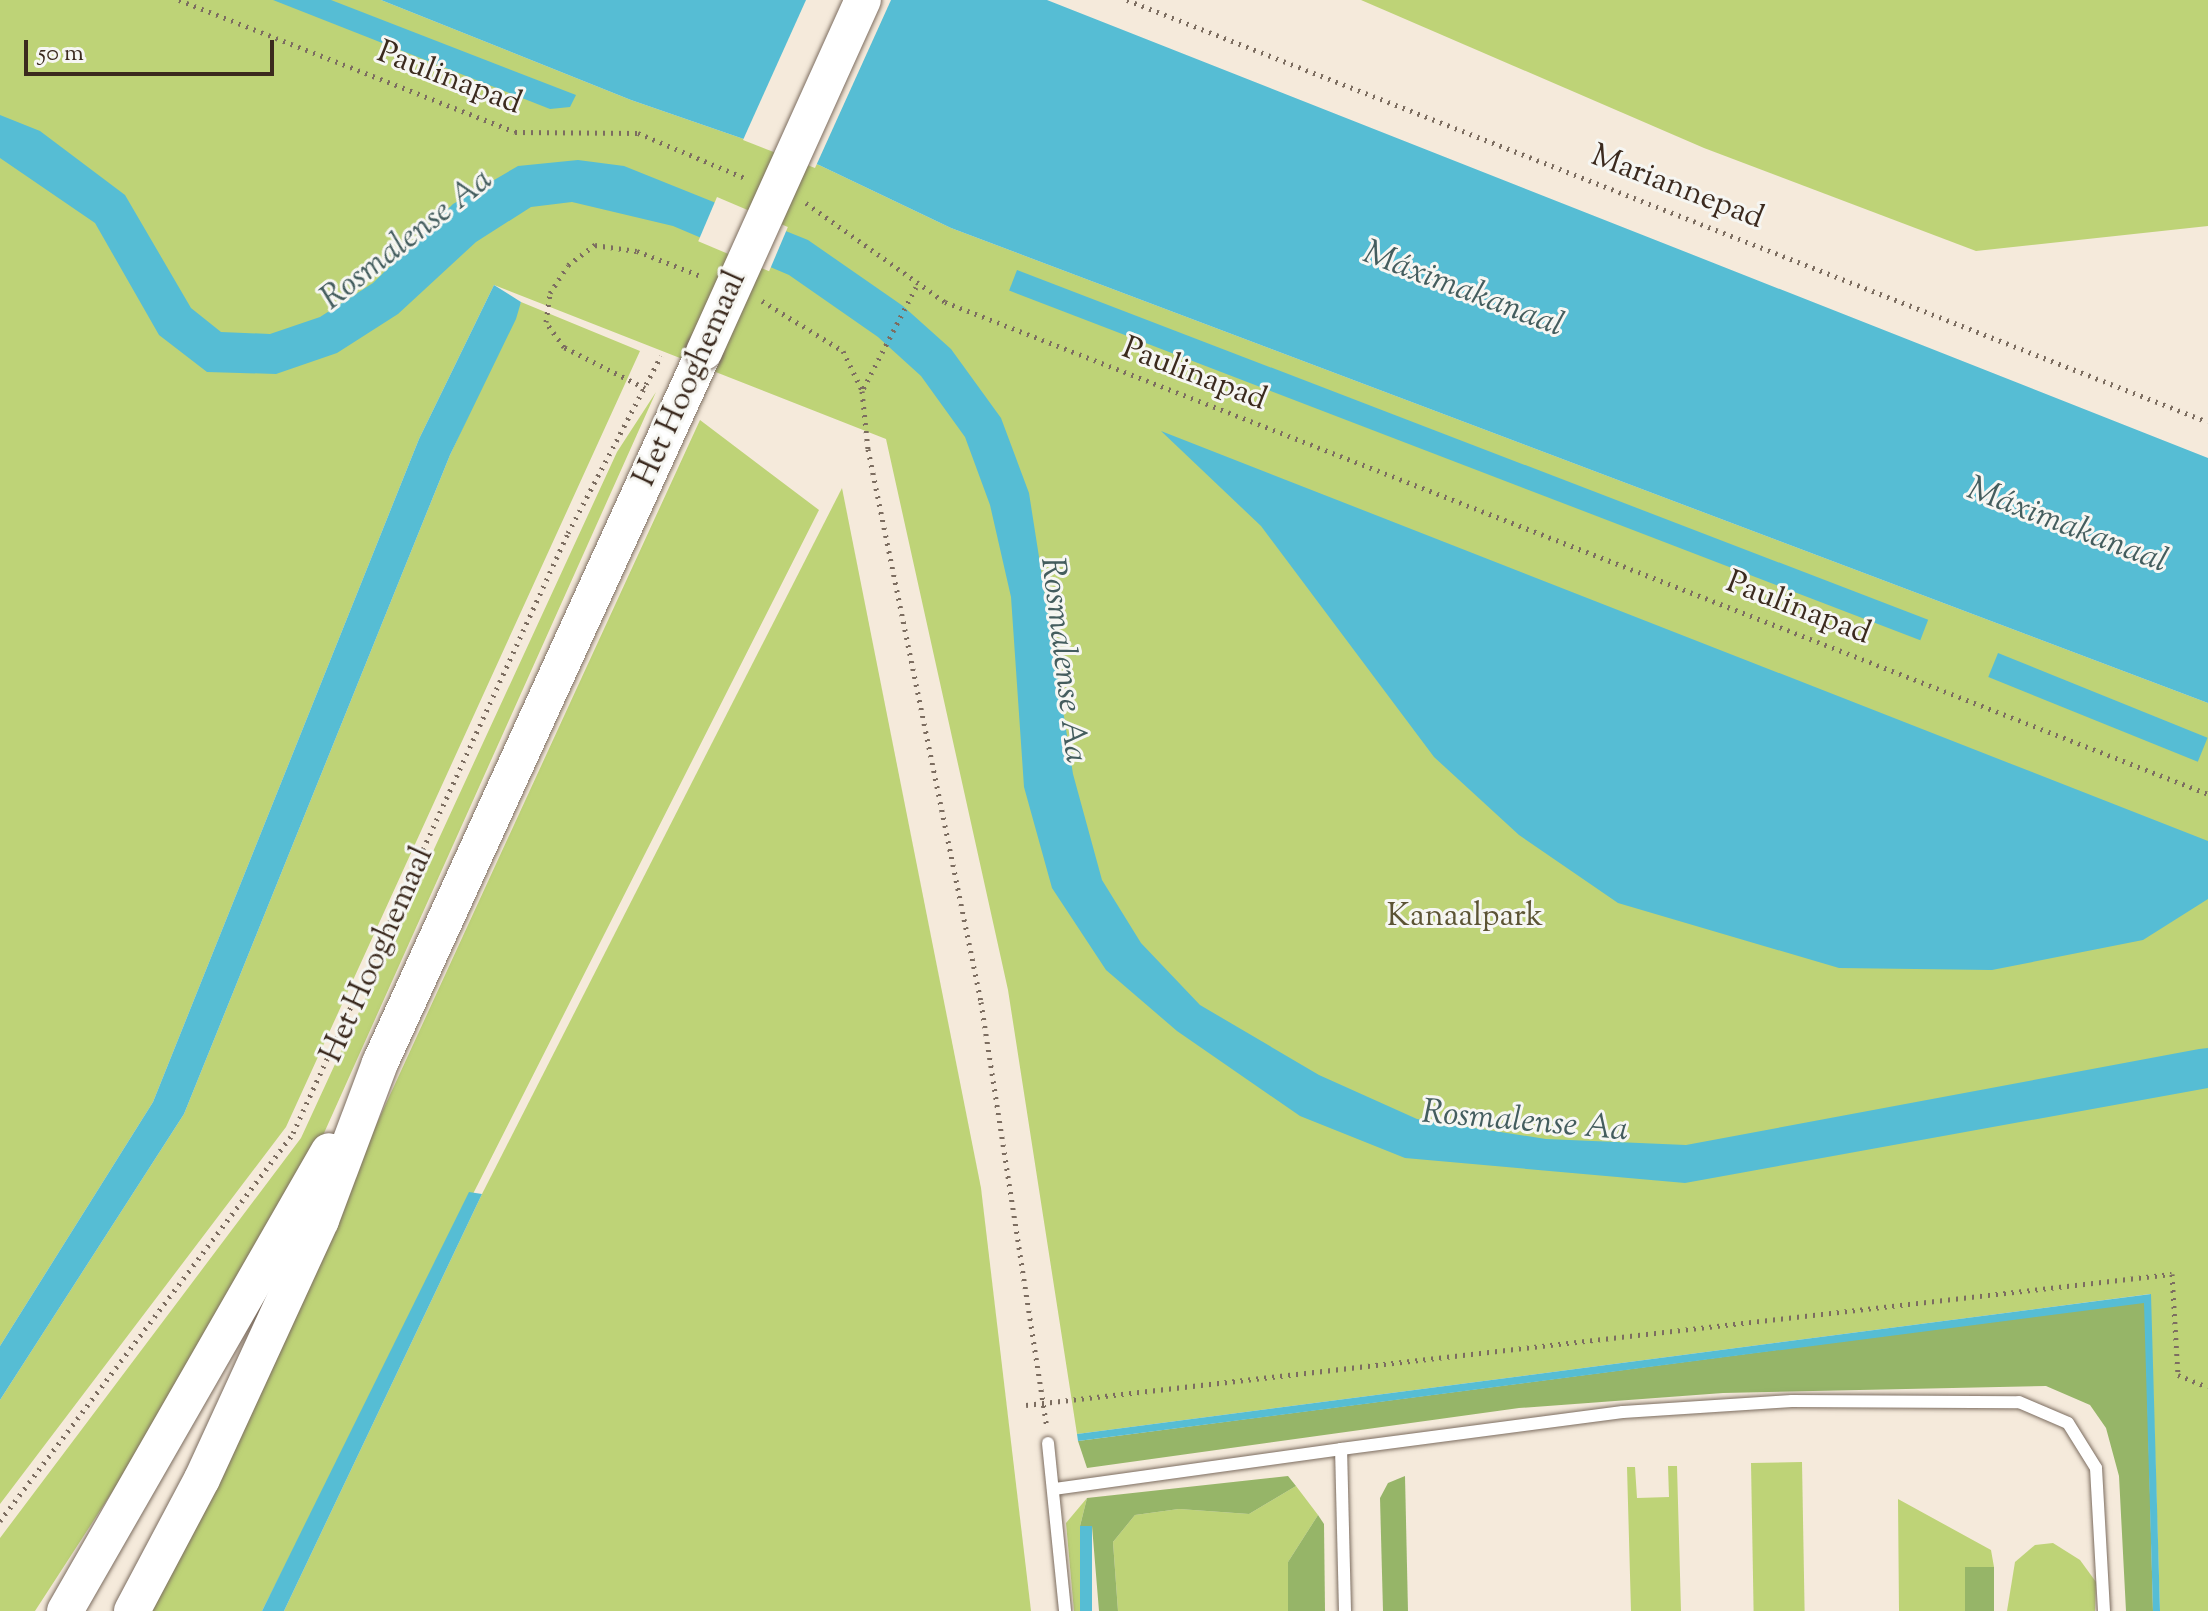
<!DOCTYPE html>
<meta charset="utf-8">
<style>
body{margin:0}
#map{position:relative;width:2208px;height:1611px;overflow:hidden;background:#f5eadb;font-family:"Sorts Mill Goudy",serif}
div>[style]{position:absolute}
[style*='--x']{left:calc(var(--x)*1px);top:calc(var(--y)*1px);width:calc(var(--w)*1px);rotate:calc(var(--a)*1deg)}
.green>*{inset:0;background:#bed377;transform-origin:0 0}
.forest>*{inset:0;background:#96b568;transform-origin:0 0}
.water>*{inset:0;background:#56bdd4;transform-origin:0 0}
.pier>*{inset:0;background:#f5eadb;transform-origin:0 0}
.path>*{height:5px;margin-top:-2.5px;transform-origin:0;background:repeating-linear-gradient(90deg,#7c6d60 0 2px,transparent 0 8px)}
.roads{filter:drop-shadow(0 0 2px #7c6d60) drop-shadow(0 0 2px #7c6d60)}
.lane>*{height:12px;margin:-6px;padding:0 6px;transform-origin:6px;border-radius:6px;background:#fff}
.secondary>*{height:36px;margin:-18px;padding:0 18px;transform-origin:18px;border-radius:18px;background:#fff}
.bridges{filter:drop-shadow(0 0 2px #7c6d60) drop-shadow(0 0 2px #7c6d60)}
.secondary-bridge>*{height:36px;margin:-18px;padding:0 18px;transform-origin:18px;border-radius:18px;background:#fff}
span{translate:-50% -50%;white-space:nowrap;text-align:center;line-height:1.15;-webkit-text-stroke:6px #f6f6f2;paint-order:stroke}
.street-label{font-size:32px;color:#3b2a1e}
.park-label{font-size:32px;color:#5c5434}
.water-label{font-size:34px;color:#445d5e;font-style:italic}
.scale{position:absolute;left:24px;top:40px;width:250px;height:36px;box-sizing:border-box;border:4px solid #3b2a1e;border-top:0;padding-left:10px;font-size:24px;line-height:28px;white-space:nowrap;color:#3b2a1e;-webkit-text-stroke:6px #f6f6f2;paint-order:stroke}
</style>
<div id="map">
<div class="green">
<div style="clip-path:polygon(0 0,381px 0,631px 100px,819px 165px,951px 228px,2208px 703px,2208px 1611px,2160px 1611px,2150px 1294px,1077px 1434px,1008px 990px,886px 439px,494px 285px,419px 439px,153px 1102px,0 1346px)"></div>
<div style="clip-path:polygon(1361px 0,2208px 0,2208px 226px,1976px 251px,1704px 148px)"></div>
<div style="clip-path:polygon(521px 302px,640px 351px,286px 1127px,0 1504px,0 1400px,184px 1114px,450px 455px)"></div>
<div style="clip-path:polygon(656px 392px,316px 1151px,155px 1426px,35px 1611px,0 1611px,0 1538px,301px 1138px,617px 452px)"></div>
<div style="clip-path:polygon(700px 420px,819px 510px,262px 1611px,143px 1611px,231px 1441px)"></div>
<div style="clip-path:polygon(842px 488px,981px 1188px,1031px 1611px,284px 1611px,482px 1194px)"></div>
<div style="left:1802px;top:1462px;width:149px;height:51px;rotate:89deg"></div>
<div style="clip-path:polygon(1668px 1466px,1677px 1466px,1681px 1611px,1631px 1611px,1627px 1467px,1635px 1467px,1637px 1498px,1669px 1497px)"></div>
<div style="clip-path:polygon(1296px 1486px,1318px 1515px,1288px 1562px,1288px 1611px,1118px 1611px,1113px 1542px,1135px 1515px,1179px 1509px,1249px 1514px)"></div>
<div style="clip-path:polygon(1087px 1498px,1080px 1526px,1088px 1611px,1074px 1611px,1066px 1523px)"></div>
<div style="clip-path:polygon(1898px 1499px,1991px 1550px,1994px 1567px,1965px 1568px,1965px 1611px,1899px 1611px)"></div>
<div style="clip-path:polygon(2053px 1543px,2080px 1560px,2096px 1582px,2095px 1611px,2007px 1611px,2015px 1562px,2035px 1545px)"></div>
</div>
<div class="forest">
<div style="clip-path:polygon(2145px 1302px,2153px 1611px,2126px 1611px,2119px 1476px,2106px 1428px,2090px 1405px,2046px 1386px,1723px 1393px,1519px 1408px,1087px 1468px,1078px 1441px)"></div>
<div style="clip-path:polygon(1288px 1476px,1296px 1486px,1249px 1514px,1179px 1509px,1135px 1515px,1113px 1542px,1118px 1611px,1099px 1611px,1092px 1526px,1080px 1526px,1087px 1498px)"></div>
<div style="clip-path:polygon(1405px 1476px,1408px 1611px,1383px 1611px,1380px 1498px,1388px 1483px)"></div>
<div style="clip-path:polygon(1318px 1515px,1324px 1524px,1325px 1611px,1288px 1611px,1288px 1562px)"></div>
<div style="left:1965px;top:1567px;width:29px;height:44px"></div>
</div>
<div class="water">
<div style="clip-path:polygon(273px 0,331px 0,576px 95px,570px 107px,550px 109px)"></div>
<div style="clip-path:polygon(381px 0,1047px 0,2208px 458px,2208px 703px,951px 228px,819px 165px,631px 100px)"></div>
<div style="clip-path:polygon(0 115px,40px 131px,125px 195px,191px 308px,221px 332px,270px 334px,320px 317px,373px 283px,453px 204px,518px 166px,578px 160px,624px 166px,808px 240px,903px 306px,951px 349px,1001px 418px,1029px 493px,1073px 774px,1102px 880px,1141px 943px,1200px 1005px,1319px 1075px,1417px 1119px,1546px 1139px,1686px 1145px,2199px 1049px,2208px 1048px,2208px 1088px,1685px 1183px,1405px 1158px,1300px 1116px,1177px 1031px,1106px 970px,1052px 888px,1024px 787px,1011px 597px,990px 505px,965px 437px,921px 376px,878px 337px,789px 275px,673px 226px,572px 202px,531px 207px,476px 242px,398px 314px,337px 353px,276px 374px,207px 372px,159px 335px,95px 223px,0 158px)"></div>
<div style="left:1017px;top:270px;width:976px;height:22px;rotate:21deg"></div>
<div style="clip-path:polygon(494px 285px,521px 302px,516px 319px,450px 455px,184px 1114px,0 1400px,0 1346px,153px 1102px,419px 439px)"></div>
<div style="clip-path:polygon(1161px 431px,2208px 841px,2208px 899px,2143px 940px,1992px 970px,1839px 968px,1618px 903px,1519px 835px,1434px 757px,1261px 526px)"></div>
<div style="left:1998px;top:653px;width:226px;height:26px;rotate:22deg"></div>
<div style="clip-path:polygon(469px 1192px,482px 1194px,284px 1611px,262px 1611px)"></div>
<div style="clip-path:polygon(2151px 1294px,2160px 1611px,2153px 1611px,2144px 1303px,1078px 1441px,1077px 1434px)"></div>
<div style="left:1080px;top:1526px;width:12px;height:85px"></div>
</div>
<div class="pier">
<div style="clip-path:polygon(806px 0,891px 0,815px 168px,743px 140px)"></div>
<div style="left:717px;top:197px;width:77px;height:48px;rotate:23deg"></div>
</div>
<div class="path">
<div style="--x:179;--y:0;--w:361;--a:21.4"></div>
<div style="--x:515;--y:132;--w:123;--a:0.5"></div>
<div style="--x:638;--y:133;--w:116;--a:22.8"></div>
<div style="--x:1127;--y:0;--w:1160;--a:21.32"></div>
<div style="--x:806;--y:203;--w:171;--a:35.5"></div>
<div style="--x:945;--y:302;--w:1355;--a:21.28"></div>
<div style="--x:916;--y:287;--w:117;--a:117.4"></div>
<div style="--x:862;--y:391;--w:58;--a:84.1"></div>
<div style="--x:868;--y:449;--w:564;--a:78.45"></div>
<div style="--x:981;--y:1002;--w:427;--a:81.2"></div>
<div style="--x:762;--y:301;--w:95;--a:31.7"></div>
<div style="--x:843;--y:351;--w:43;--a:64"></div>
<div style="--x:645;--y:388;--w:91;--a:-153.2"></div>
<div style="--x:564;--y:347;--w:31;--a:-126"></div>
<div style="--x:546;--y:322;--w:29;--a:-82"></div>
<div style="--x:550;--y:293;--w:33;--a:-57"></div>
<div style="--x:568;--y:265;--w:34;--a:-37"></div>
<div style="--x:595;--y:245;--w:42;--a:8.1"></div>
<div style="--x:637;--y:251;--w:69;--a:21.3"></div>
<div style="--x:1026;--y:1405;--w:1153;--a:-6.52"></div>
<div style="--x:2172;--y:1274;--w:101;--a:86.6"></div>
<div style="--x:2178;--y:1375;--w:32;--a:22"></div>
<div style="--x:0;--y:1521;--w:486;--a:-52.9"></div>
<div style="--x:293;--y:1133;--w:660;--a:-65.38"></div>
<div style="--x:568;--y:533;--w:200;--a:-62.3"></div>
</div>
<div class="roads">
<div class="lane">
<div style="--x:1048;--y:1443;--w:169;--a:84.2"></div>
<div style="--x:1054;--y:1489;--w:290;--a:-7.9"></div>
<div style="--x:1345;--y:1611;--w:162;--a:-91.4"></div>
<div style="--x:1341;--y:1449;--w:284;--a:-7.5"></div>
<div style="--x:1623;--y:1412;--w:169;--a:-3.7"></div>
<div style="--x:1792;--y:1401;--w:227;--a:0.3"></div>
<div style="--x:2019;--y:1402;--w:53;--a:23.2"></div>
<div style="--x:2068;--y:1423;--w:53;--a:58.1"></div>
<div style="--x:2096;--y:1468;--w:143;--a:86.8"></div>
</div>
<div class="secondary">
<div style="--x:65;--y:1611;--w:530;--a:-60.15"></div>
<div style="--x:132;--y:1611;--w:149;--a:-62.1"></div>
<div style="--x:202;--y:1479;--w:285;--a:-65.3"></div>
<div style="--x:321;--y:1220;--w:168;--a:-69.4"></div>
<div style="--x:380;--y:1063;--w:781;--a:-65.5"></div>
</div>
</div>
<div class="bridges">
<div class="secondary-bridge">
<div style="--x:704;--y:352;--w:386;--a:-65.7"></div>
</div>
</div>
<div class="street-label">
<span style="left:449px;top:79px;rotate:21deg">Paulinapad</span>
<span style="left:1677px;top:188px;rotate:21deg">Mariannepad</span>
<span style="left:1194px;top:375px;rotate:21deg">Paulinapad</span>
<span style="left:691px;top:379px;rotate:-66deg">Het Hooghemaal</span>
<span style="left:1798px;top:609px;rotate:21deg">Paulinapad</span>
<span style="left:378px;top:955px;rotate:-66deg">Het Hooghemaal</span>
</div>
<div class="park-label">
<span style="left:1465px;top:917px">Kanaalpark</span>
</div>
<div class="water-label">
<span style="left:407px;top:240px;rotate:-38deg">Rosmalense Aa</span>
<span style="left:1463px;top:290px;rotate:21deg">Máximakanaal</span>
<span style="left:2067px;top:526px;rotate:21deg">Máximakanaal</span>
<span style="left:1063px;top:660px;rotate:83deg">Rosmalense Aa</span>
<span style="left:1525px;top:1122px;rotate:5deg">Rosmalense Aa</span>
</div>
<div class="scale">50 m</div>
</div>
